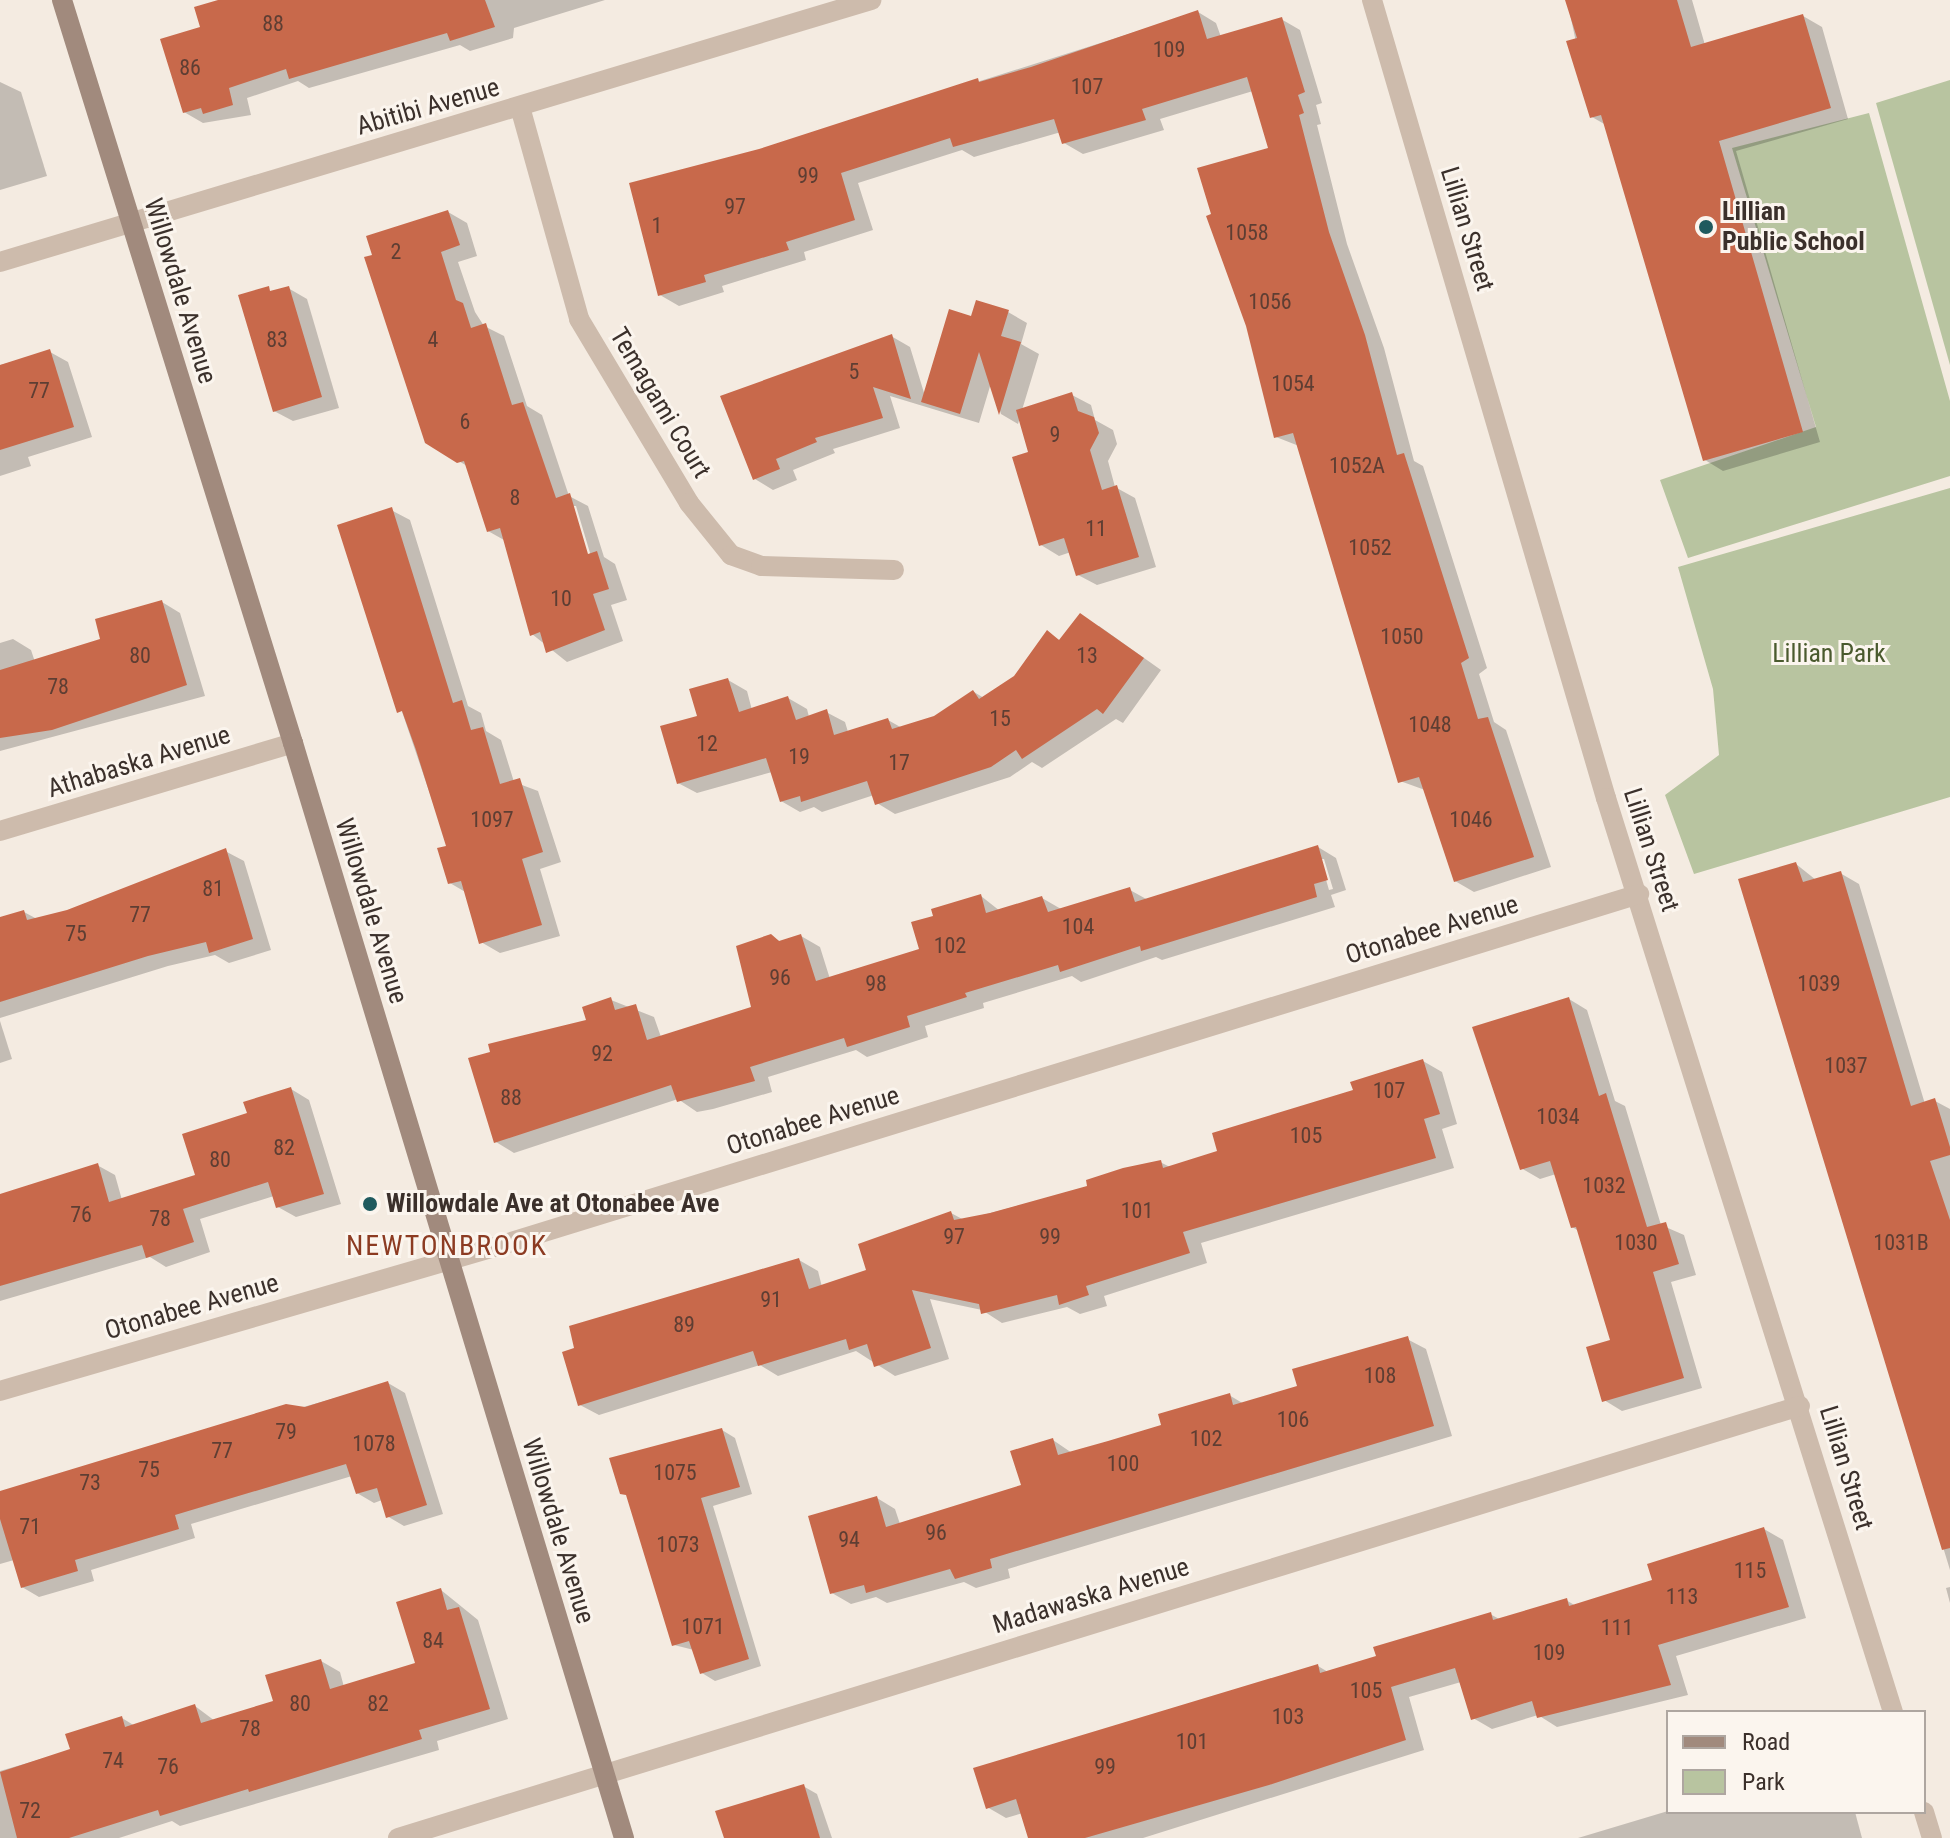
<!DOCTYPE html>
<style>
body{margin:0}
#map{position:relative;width:1950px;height:1838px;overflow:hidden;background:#f4ebe1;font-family:"Roboto Condensed",sans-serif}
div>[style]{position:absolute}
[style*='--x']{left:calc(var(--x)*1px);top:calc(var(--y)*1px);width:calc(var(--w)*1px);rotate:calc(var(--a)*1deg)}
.green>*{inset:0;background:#b8c4a0}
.shadow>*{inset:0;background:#0003}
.building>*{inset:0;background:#c8694b}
.street>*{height:20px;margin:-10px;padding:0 10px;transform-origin:10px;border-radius:10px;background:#cdbbac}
.secondary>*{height:20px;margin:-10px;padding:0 10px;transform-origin:10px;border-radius:10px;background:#a18a7d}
.dots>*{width:22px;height:22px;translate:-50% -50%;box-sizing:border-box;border:4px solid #fbf5ee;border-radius:50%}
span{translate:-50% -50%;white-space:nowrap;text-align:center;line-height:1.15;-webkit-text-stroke:6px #fbf5ee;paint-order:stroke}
.number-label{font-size:22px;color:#5e3e33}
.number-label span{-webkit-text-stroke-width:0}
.street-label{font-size:26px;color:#3b302b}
.poi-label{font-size:26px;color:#3b302b;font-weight:700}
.left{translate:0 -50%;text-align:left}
.park-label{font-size:26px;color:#4a5a2e}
.neighbourhood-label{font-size:28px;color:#8c3b22;letter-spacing:2px}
.legend{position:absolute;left:1666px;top:1710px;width:260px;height:104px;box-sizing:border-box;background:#fbf5ee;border:2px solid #aea6a0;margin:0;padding:10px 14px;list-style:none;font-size:24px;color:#3b302b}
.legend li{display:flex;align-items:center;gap:16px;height:40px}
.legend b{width:40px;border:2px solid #aea6a0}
</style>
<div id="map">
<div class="green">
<div style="clip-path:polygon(1950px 80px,1950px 365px,1876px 103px)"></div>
<div style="clip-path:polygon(1869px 113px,1950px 401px,1950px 476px,1688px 558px,1660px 480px,1816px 427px,1732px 148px)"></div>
<div style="clip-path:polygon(1950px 488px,1950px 797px,1694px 874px,1665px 795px,1719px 755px,1713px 689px,1678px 567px)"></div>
</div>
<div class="shadow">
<div style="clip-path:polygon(225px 0,605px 0,514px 28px,513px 38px,470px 51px,460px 45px,309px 88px,298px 81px,247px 98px,251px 115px,203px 123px,184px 112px,203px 28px)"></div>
<div style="clip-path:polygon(1567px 0,1692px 0,1705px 45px,1803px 16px,1822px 27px,1848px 119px,1736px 151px,1820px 442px,1723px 471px,1705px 460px,1606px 125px,1592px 117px)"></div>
<div style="clip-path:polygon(1198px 12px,1216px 23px,1221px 37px,1281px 19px,1300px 30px,1322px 103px,1316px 105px,1321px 124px,1317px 125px,1347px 244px,1384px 348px,1414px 461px,1423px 466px,1487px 668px,1479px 674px,1494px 722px,1506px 730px,1551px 867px,1474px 892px,1455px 881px,1425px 790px,1400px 781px,1299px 446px,1276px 437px,1271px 149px,1253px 91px,1160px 119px,1164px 130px,1083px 154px,1064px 143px,1061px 132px,974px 157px,962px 150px,858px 183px,873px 230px,804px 252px,806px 260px,722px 286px,724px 292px,679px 306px,660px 295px,759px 151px)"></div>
<div style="clip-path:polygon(0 82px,21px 92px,47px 176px,0 190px)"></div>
<div style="clip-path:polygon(evenodd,448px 212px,467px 223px,477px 256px,458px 262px,475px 312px,484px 326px,504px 336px,527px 406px,542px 415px,569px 496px,588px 506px,604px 557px,615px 564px,627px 600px,611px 605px,623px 641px,567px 662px,532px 634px,504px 540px,488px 531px,467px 466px,427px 442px,367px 259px,448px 212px,571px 506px,576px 506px,593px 563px,589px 564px,571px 506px)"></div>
<div style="clip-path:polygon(288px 288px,307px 299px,339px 408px,293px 421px,274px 411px)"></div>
<div style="clip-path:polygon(1008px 312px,1027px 323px,1021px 344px,1039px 354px,1022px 410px,1072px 395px,1091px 405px,1095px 420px,1113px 430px,1117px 444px,1108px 461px,1115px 487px,1135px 498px,1156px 567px,1097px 585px,1078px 575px,1071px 552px,1059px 556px,1041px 545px,1030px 453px,1020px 417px,1018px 424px,1001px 414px,991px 383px,979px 423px,890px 396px,900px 428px,833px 449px,835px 453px,793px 470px,797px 480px,773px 490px,755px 479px,891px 336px,910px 347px,925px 396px,972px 318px)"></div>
<div style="clip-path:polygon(50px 352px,68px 362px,92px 437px,28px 457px,31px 466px,0 476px,0 365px)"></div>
<div style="clip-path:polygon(391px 510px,410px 520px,468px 706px,481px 713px,486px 731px,501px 740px,514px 782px,538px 791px,561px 862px,540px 869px,560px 936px,500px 953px,481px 942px,467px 893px,450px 883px,448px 847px,339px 526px)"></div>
<div style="clip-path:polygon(162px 602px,180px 613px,205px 696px,0 751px,0 643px,13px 639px,31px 650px,35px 662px,103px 641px)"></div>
<div style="clip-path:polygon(1099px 626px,1161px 670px,1123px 723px,1116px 719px,1042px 768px,1032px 762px,1010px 777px,895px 814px,877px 803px,874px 795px,822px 812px,814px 807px,800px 812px,781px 801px,772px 772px,697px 793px,678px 783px,699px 717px,728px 680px,747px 691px,752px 710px,788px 698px,807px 709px,809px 717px,826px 712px,845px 722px,848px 732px,888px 720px,902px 728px,935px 717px,974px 692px,984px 698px,1015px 677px,1047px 633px,1061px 641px)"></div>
<div style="clip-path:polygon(evenodd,1318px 847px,1336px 858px,1346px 890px,1331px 895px,1335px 907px,1162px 960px,1156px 957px,1081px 982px,1072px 976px,983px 1003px,984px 1008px,925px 1026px,928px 1037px,867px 1057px,856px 1050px,768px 1077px,772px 1092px,713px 1109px,697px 1112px,678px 1099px,514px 1153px,496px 1142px,611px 1000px,654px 1017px,661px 1037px,753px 1009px,771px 936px,781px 942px,801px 936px,820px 947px,830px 979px,922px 950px,936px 917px,981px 896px,1000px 911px,1042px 898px,1061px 909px,1130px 890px,1148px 900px,1318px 847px,1320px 859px,1324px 859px,1333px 889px,1329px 890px,1320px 859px)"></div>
<div style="clip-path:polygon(225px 851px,244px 861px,271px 950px,229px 963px,215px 955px,168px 966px,0 1018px,0 919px,24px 912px,37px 919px,67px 912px)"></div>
<div style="clip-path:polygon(1796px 864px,1816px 880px,1840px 873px,1859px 884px,1925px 1104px,1935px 1101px,1950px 1109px,1950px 1570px,1740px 881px)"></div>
<div style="clip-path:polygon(1569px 999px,1587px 1010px,1615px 1101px,1625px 1106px,1661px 1225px,1684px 1235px,1696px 1275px,1671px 1282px,1702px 1388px,1622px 1411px,1604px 1400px,1612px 1341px,1579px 1231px,1572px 1227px,1556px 1174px,1540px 1179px,1521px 1168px)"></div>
<div style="clip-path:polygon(0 1021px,12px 1059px,0 1063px)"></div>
<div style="clip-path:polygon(1423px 1061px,1442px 1072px,1457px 1124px,1442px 1129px,1454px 1168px,1201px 1243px,1207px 1263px,1104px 1296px,1107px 1306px,1080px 1314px,1067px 1307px,1002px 1323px,982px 1310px,930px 1299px,949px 1359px,895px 1376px,856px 1351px,778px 1376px,760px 1365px,599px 1415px,580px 1405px,799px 1260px,818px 1271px,822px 1287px,869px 1271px,951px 1213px,964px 1220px,1090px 1187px,1160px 1162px,1170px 1167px,1220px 1152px)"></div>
<div style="clip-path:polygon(291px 1089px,309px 1100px,341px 1204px,296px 1217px,278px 1207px,274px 1196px,200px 1219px,210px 1252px,166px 1267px,150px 1257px,0 1301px,0 1196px,97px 1165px,115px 1175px,122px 1200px,198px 1177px,249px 1115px)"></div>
<div style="clip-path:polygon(1407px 1339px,1426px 1349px,1452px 1436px,1008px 1569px,1010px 1578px,976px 1588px,964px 1582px,887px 1603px,876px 1597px,851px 1604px,832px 1593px,877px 1498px,895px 1509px,900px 1524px,1023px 1487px,1053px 1440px,1072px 1453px,1164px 1427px,1229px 1395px,1244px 1404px,1300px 1387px)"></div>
<div style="clip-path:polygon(388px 1383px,405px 1393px,443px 1514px,404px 1526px,387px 1516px,382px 1500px,374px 1503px,357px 1493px,352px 1476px,191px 1524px,195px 1538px,91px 1570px,94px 1581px,39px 1597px,22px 1587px,14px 1560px,0 1564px,0 1493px)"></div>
<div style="clip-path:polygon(722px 1430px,735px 1438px,752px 1494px,713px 1506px,761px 1666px,715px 1681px,702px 1673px,694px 1650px,674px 1645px,629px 1496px)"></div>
<div style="clip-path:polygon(1764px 1529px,1783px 1540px,1806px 1618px,1676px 1656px,1688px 1695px,1557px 1727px,1538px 1715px,1492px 1729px,1473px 1718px,1461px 1682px,1409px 1697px,1424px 1750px,1143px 1838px,1030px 1838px,1023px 1813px,1006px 1818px,987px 1807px,1318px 1666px,1328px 1672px,1378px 1657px,1490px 1614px,1501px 1620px,1566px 1600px,1576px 1606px,1655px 1581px)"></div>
<div style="clip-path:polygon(1950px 1587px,1950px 1603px,1946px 1588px)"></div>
<div style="clip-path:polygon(441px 1590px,478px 1620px,508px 1719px,437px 1741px,439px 1750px,180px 1826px,172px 1821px,119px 1838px,0 1838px,0 1771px,72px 1750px,122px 1718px,135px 1726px,195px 1706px,215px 1721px,276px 1702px,321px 1661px,340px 1672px,344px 1687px,417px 1664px)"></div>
<div style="clip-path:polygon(803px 1786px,817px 1794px,832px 1838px,726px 1838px)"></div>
<div style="clip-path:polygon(1668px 1811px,1855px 1812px,1862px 1838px,1578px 1838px)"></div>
</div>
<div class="building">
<div style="clip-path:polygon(218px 0,485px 0,495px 27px,450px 41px,447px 33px,289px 79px,286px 69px,229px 88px,233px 105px,203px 114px,201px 108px,183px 113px,160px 39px,200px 27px,194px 7px)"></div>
<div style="clip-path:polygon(1565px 0,1677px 0,1691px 47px,1803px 14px,1831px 108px,1719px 141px,1803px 432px,1703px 461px,1601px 115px,1590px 118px,1566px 41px,1577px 38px)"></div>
<div style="clip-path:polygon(1198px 10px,1207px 39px,1282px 17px,1305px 92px,1298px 95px,1304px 113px,1299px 115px,1329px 232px,1365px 335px,1397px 455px,1404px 453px,1469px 658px,1461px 663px,1478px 719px,1488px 717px,1534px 857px,1454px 882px,1419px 777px,1398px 783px,1293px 433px,1274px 438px,1246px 326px,1206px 216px,1211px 214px,1197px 168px,1268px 148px,1247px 77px,1142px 109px,1146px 120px,1062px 144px,1054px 119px,953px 147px,950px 138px,841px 173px,855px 220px,786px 242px,789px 250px,704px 275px,706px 282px,658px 296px,629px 183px,759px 149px,978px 78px,979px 82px,1031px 67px)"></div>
<div style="clip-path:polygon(448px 210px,460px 245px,441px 252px,456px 300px,463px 303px,471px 328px,486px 323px,512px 405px,523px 402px,556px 498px,570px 493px,588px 554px,597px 551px,609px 589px,593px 594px,605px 630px,546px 653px,540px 632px,530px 636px,500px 528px,487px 532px,464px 461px,457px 463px,425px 443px,364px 257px,372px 255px,366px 236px)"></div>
<div style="clip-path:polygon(269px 286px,270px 291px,289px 286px,322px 397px,273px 412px,238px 295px)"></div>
<div style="clip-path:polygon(976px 300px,1009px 310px,1001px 336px,1021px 342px,999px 415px,979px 352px,960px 414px,921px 402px,949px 309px,971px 316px)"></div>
<div style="clip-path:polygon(892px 334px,911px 399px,873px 387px,883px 418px,815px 438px,817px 442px,776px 459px,780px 469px,753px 480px,720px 396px)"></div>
<div style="clip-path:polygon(50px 349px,74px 427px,0 450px,0 365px)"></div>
<div style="clip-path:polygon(1072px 392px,1078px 411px,1094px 417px,1099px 433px,1090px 450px,1102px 490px,1117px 485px,1139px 557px,1076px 576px,1064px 538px,1039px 546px,1012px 457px,1028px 452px,1016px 410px)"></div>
<div style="clip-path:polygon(392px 507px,453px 703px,462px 700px,471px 730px,483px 727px,500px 784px,520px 778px,543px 852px,522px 859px,542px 925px,479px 944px,461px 881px,448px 884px,437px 848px,446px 846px,416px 750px,402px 711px,397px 713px,337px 525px)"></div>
<div style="clip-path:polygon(162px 600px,187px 685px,52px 730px,0 738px,0 670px,100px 639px,95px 619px)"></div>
<div style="clip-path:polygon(1080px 613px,1144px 658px,1103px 714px,1097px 709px,1022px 759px,1016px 750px,991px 767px,875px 805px,867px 781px,801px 802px,800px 796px,780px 802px,766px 758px,677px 784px,660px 726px,697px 716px,689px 689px,728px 678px,739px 712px,788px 696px,796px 720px,827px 709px,834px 735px,888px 718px,892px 729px,934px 716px,973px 690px,979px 699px,1014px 676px,1047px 630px,1059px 640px)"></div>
<div style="clip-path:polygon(1318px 845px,1328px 880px,1314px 884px,1317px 897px,1141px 951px,1140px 946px,1060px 972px,1058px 965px,965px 993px,967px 997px,907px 1016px,910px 1027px,847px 1047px,844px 1038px,750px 1067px,755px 1081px,677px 1102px,671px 1085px,494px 1143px,468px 1058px,490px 1052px,488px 1044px,586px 1020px,582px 1007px,611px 997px,615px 1010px,636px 1004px,647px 1040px,751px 1007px,736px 946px,771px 934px,779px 941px,801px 934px,816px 981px,919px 949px,911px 922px,933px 916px,931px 909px,981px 894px,986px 913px,1042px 896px,1048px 912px,1130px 887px,1135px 902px)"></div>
<div style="clip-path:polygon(226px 848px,253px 939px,209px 953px,206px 942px,148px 956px,0 1002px,0 917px,24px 910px,27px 920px,67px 910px)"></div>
<div style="clip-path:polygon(1796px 862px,1803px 882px,1841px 871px,1911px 1106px,1935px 1098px,1950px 1147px,1950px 1155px,1930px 1161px,1950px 1220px,1950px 1548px,1942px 1550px,1738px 879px)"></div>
<div style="clip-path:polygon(1569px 997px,1599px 1096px,1606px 1093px,1647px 1227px,1666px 1222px,1679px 1264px,1653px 1272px,1684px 1378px,1602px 1402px,1586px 1347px,1610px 1340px,1576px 1227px,1571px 1228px,1550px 1161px,1520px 1170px,1472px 1027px)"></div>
<div style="clip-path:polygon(1423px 1059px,1440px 1114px,1424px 1119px,1436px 1158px,1183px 1232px,1190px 1253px,1086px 1286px,1089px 1295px,1059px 1305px,1057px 1295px,981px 1314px,979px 1304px,912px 1290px,931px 1348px,874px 1367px,867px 1344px,849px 1350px,846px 1339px,758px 1366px,753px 1351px,578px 1406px,562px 1352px,574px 1348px,569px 1326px,799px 1258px,809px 1289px,866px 1270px,858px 1244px,951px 1211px,954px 1220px,990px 1213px,1087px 1186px,1086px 1180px,1123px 1168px,1161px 1160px,1163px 1168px,1217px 1151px,1212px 1133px,1353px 1090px,1350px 1082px)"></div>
<div style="clip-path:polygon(291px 1087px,324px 1194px,276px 1208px,268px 1182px,183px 1209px,194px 1242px,146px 1258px,142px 1245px,0 1286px,0 1194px,98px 1163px,109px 1202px,195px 1175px,182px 1134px,247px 1113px,243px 1102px)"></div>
<div style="clip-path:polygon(1408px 1336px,1434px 1426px,990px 1559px,992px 1568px,955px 1579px,950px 1569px,866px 1593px,864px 1585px,830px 1594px,808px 1516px,877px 1496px,886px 1527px,1021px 1485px,1010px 1451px,1053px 1438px,1058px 1455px,1108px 1441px,1161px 1425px,1158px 1414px,1230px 1393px,1233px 1405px,1297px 1386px,1292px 1369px)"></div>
<div style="clip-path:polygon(388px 1381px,427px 1505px,386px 1518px,377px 1488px,356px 1494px,346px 1464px,175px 1515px,179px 1529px,75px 1560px,78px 1571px,21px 1588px,0 1519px,0 1491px,286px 1404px,305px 1407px)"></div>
<div style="clip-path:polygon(722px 1428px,740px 1487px,701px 1498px,749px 1659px,700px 1674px,689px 1641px,672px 1646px,626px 1495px,620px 1494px,609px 1458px)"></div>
<div style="clip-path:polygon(1764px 1527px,1789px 1607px,1658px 1645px,1671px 1685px,1537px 1718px,1532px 1701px,1471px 1720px,1455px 1668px,1391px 1687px,1406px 1740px,1269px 1785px,1085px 1838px,1028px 1838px,1016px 1799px,986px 1809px,973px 1768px,1318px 1664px,1320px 1673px,1376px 1656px,1373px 1647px,1491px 1612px,1493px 1620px,1567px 1598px,1569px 1606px,1652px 1580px,1647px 1564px)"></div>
<div style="clip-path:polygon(441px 1588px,447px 1610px,459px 1607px,490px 1709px,419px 1730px,422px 1739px,249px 1792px,248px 1789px,160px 1816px,158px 1810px,69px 1838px,17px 1838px,0 1772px,70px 1749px,65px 1734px,122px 1716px,125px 1727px,195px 1704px,201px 1723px,273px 1701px,265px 1675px,321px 1659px,330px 1689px,415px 1663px,396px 1602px)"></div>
<div style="clip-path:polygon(804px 1784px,820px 1838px,724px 1838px,715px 1811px)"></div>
</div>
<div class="street">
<div style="--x:1372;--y:0;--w:832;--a:73.66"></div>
<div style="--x:1606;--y:798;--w:958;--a:72.57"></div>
<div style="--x:520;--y:107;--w:220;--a:74.4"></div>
<div style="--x:579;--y:319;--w:214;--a:59.1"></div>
<div style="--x:689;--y:503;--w:67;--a:51.1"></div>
<div style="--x:731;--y:555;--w:32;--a:20"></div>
<div style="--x:761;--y:566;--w:133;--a:1.7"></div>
<div style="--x:0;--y:262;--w:910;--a:-16.74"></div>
<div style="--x:0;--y:831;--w:306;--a:-16.7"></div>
<div style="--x:0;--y:1391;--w:526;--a:-16.23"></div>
<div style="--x:505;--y:1244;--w:1187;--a:-17.15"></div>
<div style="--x:1924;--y:1812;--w:27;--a:73"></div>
<div style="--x:398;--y:1838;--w:1467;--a:-17.13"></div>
</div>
<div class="secondary">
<div style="--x:62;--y:0;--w:778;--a:72.73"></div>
<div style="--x:293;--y:743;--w:1144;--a:73.18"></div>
</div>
<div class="dots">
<div style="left:1706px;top:227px;background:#1f5a5e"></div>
<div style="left:370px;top:1204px;background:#1f5a5e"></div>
</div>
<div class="number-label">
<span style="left:273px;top:24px">88</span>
<span style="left:1169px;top:50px">109</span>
<span style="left:190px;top:68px">86</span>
<span style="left:1087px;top:87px">107</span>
<span style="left:808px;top:176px">99</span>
<span style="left:735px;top:207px">97</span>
<span style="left:657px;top:226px">1</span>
<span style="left:1247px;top:233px">1058</span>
<span style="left:396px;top:252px">2</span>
<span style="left:1270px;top:302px">1056</span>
<span style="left:277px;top:340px">83</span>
<span style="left:433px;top:340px">4</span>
<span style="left:854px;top:372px">5</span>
<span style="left:1293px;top:384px">1054</span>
<span style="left:39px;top:391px">77</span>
<span style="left:465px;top:422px">6</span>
<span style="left:1055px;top:435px">9</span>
<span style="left:1357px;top:466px">1052A</span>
<span style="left:515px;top:498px">8</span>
<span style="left:1096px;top:529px">11</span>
<span style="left:1370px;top:548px">1052</span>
<span style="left:561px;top:599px">10</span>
<span style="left:1402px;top:637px">1050</span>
<span style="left:140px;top:656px">80</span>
<span style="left:1087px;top:656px">13</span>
<span style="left:58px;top:687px">78</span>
<span style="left:1000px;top:719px">15</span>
<span style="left:1430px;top:725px">1048</span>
<span style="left:707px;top:744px">12</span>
<span style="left:799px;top:757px">19</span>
<span style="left:899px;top:763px">17</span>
<span style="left:492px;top:820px">1097</span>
<span style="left:1471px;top:820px">1046</span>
<span style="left:213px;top:889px">81</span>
<span style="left:140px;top:915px">77</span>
<span style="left:1078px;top:927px">104</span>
<span style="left:76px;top:934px">75</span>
<span style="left:950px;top:946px">102</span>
<span style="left:780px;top:978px">96</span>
<span style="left:876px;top:984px">98</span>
<span style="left:1819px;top:984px">1039</span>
<span style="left:602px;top:1054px">92</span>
<span style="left:1846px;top:1066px">1037</span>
<span style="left:1389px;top:1091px">107</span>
<span style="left:511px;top:1098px">88</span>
<span style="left:1558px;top:1117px">1034</span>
<span style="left:1306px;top:1136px">105</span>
<span style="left:284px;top:1148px">82</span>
<span style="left:220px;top:1160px">80</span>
<span style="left:1604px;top:1186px">1032</span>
<span style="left:1137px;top:1211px">101</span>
<span style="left:81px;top:1215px">76</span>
<span style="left:160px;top:1219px">78</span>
<span style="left:954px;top:1237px">97</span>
<span style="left:1050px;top:1237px">99</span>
<span style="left:1636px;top:1243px">1030</span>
<span style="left:1901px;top:1243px">1031B</span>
<span style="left:771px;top:1300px">91</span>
<span style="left:684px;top:1325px">89</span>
<span style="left:1380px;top:1376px">108</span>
<span style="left:1293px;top:1420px">106</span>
<span style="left:286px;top:1432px">79</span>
<span style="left:1206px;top:1439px">102</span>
<span style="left:374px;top:1444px">1078</span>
<span style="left:222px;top:1451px">77</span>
<span style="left:1123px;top:1464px">100</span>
<span style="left:149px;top:1470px">75</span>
<span style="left:675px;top:1473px">1075</span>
<span style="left:90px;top:1483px">73</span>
<span style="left:30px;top:1527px">71</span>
<span style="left:936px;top:1533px">96</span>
<span style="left:849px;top:1540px">94</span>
<span style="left:678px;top:1545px">1073</span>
<span style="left:1750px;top:1571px">115</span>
<span style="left:1682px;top:1597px">113</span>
<span style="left:703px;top:1627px">1071</span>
<span style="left:1617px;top:1628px">111</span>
<span style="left:433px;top:1641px">84</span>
<span style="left:1549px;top:1653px">109</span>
<span style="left:1366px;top:1691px">105</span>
<span style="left:300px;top:1704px">80</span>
<span style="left:378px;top:1704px">82</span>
<span style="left:1288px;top:1717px">103</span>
<span style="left:250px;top:1729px">78</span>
<span style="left:1192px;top:1742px">101</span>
<span style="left:113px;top:1761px">74</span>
<span style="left:168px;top:1767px">76</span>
<span style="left:1105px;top:1767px">99</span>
<span style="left:30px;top:1811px">72</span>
</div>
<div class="street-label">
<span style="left:428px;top:107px;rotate:-16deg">Abitibi Avenue</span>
<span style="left:1467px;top:229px;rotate:73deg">Lillian Street</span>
<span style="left:180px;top:291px;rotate:73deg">Willowdale Avenue</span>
<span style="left:660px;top:403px;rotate:59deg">Temagami Court</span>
<span style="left:139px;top:762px;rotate:-17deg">Athabaska Avenue</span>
<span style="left:1651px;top:850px;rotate:72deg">Lillian Street</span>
<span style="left:371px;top:911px;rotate:73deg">Willowdale Avenue</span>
<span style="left:1432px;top:930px;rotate:-17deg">Otonabee Avenue</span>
<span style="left:813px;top:1121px;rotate:-17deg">Otonabee Avenue</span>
<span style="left:192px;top:1307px;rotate:-16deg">Otonabee Avenue</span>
<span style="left:1846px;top:1468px;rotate:73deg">Lillian Street</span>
<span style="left:558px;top:1531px;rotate:73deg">Willowdale Avenue</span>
<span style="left:1091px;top:1596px;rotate:-17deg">Madawaska Avenue</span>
</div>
<div class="poi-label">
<span class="left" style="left:1722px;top:227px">Lillian<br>Public School</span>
<span class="left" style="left:386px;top:1204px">Willowdale Ave at Otonabee Ave</span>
</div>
<div class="park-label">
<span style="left:1829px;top:654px">Lillian Park</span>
</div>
<div class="neighbourhood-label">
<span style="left:447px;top:1246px">NEWTONBROOK</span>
</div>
<ul class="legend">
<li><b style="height:10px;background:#a18a7d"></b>Road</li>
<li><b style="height:22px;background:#b8c4a0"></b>Park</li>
</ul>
</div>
